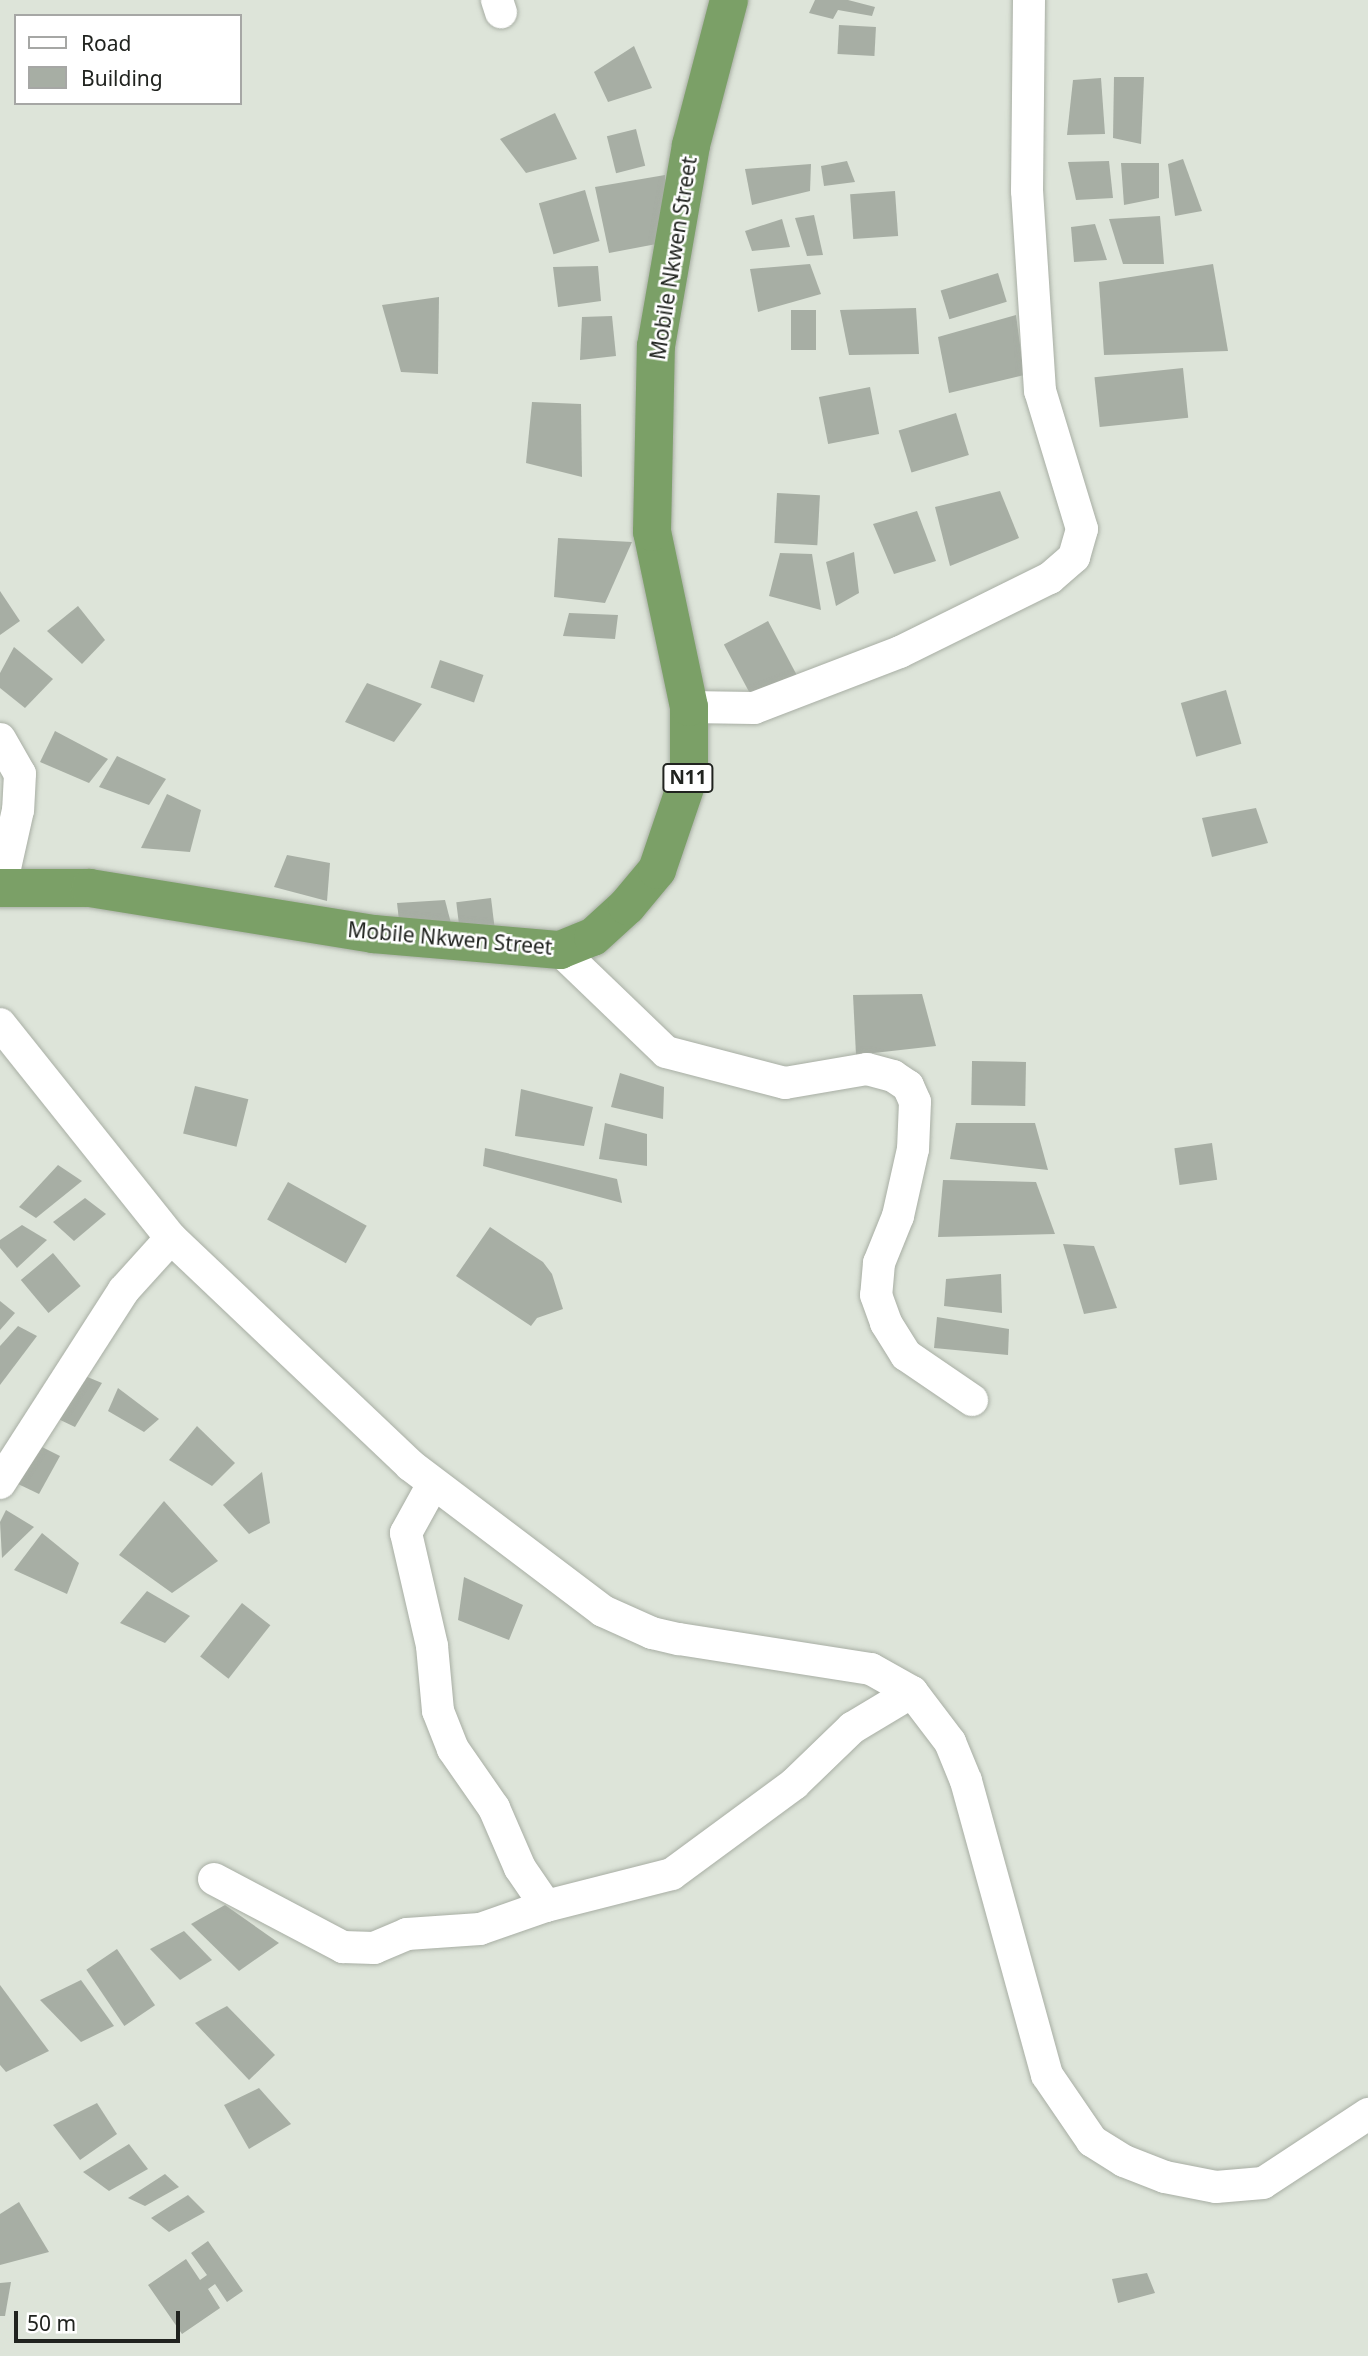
<!DOCTYPE html>
<style>
body{margin:0}
#map{position:relative;width:1368px;height:2356px;overflow:hidden;background:#dde4d9;font-family:"Noto Sans",sans-serif}
div>[style]{position:absolute}
[style*='--x']{left:calc(var(--x)*1px);top:calc(var(--y)*1px);width:calc(var(--w)*1px);rotate:calc(var(--a)*1deg)}
.building>*{inset:0;background:#a7aea4;transform-origin:0 0}
.roads{filter:drop-shadow(0 0 2px #a8aea4) drop-shadow(0 0 2px #a8aea4)}
.minor>*{height:32px;margin:-16px;padding:0 16px;transform-origin:16px;border-radius:16px;background:#fff}
.highway>*{height:38px;margin:-19px;padding:0 19px;transform-origin:19px;border-radius:19px;background:#7ba067}
span{translate:-50% -50%;white-space:nowrap;text-align:center;line-height:1.15;-webkit-text-stroke:5px #fff;paint-order:stroke}
.shield-label span{padding:2px 5px;background:#fff;border:2px solid;border-radius:5px;-webkit-text-stroke-width:0}
.shield-label{font-size:19px;color:#20231f;font-weight:700}
.street-label{font-size:21px;color:#20231f}
.legend{position:absolute;left:14px;top:14px;width:228px;height:91px;box-sizing:border-box;background:#fff;border:2px solid #a6a7a5;margin:0;padding:9px 12px;list-style:none;font-size:21px;color:#20231f}
.legend li{display:flex;align-items:center;gap:14px;height:35px}
.legend b{width:35px;border:2px solid #a6a7a5}
.scale{position:absolute;left:14px;top:2311px;width:166px;height:32px;box-sizing:border-box;border:4px solid #20231f;border-top:0;padding-left:9px;font-size:21px;line-height:24px;white-space:nowrap;color:#20231f;-webkit-text-stroke:5px #fff;paint-order:stroke}
</style>
<div id="map">
<div class="building">
<div style="clip-path:polygon(815px 0,848px 0,875px 7px,872px 16px,838px 10px,833px 19px,809px 13px)"></div>
<div style="left:839px;top:25px;width:37px;height:29px;rotate:3deg"></div>
<div style="clip-path:polygon(634px 46px,652px 88px,608px 102px,594px 72px)"></div>
<div style="clip-path:polygon(1114px 77px,1144px 77px,1141px 144px,1113px 138px)"></div>
<div style="clip-path:polygon(1101px 78px,1105px 134px,1067px 135px,1073px 80px)"></div>
<div style="clip-path:polygon(555px 113px,577px 159px,526px 173px,500px 139px)"></div>
<div style="left:636px;top:129px;width:38px;height:30px;rotate:76deg"></div>
<div style="clip-path:polygon(1183px 159px,1202px 211px,1175px 216px,1168px 164px)"></div>
<div style="clip-path:polygon(847px 161px,855px 182px,824px 186px,821px 166px)"></div>
<div style="clip-path:polygon(1109px 161px,1113px 198px,1076px 200px,1068px 162px)"></div>
<div style="clip-path:polygon(1121px 163px,1159px 163px,1159px 198px,1124px 205px)"></div>
<div style="clip-path:polygon(811px 164px,810px 191px,752px 205px,745px 169px)"></div>
<div style="clip-path:polygon(665px 175px,667px 242px,609px 253px,595px 187px)"></div>
<div style="left:585px;top:190px;width:53px;height:48px;rotate:74deg"></div>
<div style="left:895px;top:191px;width:45px;height:45px;rotate:86deg"></div>
<div style="clip-path:polygon(814px 215px,823px 255px,807px 256px,795px 218px)"></div>
<div style="clip-path:polygon(1160px 216px,1164px 264px,1123px 264px,1109px 219px)"></div>
<div style="clip-path:polygon(782px 219px,790px 247px,752px 251px,745px 231px)"></div>
<div style="clip-path:polygon(1095px 224px,1107px 260px,1074px 262px,1071px 227px)"></div>
<div style="clip-path:polygon(810px 264px,821px 294px,758px 312px,750px 269px)"></div>
<div style="clip-path:polygon(1213px 264px,1228px 351px,1104px 355px,1099px 282px)"></div>
<div style="clip-path:polygon(598px 266px,601px 301px,558px 307px,553px 267px)"></div>
<div style="left:998px;top:273px;width:30px;height:60px;rotate:73deg"></div>
<div style="clip-path:polygon(439px 297px,438px 374px,401px 372px,382px 305px)"></div>
<div style="clip-path:polygon(916px 308px,919px 354px,849px 355px,840px 310px)"></div>
<div style="left:816px;top:310px;width:40px;height:25px;rotate:90deg"></div>
<div style="clip-path:polygon(1016px 315px,1024px 375px,949px 393px,938px 337px)"></div>
<div style="clip-path:polygon(612px 316px,616px 356px,580px 360px,582px 317px)"></div>
<div style="left:1183px;top:368px;width:50px;height:89px;rotate:84deg"></div>
<div style="left:870px;top:387px;width:48px;height:52px;rotate:79deg"></div>
<div style="clip-path:polygon(532px 402px,581px 404px,582px 477px,526px 463px)"></div>
<div style="left:956px;top:413px;width:44px;height:60px;rotate:73deg"></div>
<div style="clip-path:polygon(1000px 491px,1019px 538px,950px 566px,935px 507px)"></div>
<div style="left:777px;top:493px;width:43px;height:50px;rotate:3deg"></div>
<div style="clip-path:polygon(917px 511px,936px 561px,894px 574px,873px 524px)"></div>
<div style="clip-path:polygon(558px 538px,632px 542px,605px 603px,554px 597px)"></div>
<div style="clip-path:polygon(854px 552px,859px 593px,836px 606px,826px 562px)"></div>
<div style="clip-path:polygon(780px 553px,812px 554px,821px 610px,769px 596px)"></div>
<div style="clip-path:polygon(0 591px,20px 621px,0 635px)"></div>
<div style="clip-path:polygon(78px 606px,105px 640px,82px 664px,47px 631px)"></div>
<div style="clip-path:polygon(569px 613px,618px 615px,615px 639px,563px 636px)"></div>
<div style="left:768px;top:621px;width:61px;height:50px;rotate:62deg"></div>
<div style="clip-path:polygon(14px 647px,53px 679px,25px 708px,0 688px,0 673px)"></div>
<div style="left:440px;top:660px;width:46px;height:29px;rotate:19deg"></div>
<div style="clip-path:polygon(367px 683px,422px 704px,394px 742px,345px 722px)"></div>
<div style="left:1226px;top:690px;width:56px;height:47px;rotate:74deg"></div>
<div style="clip-path:polygon(55px 731px,108px 759px,89px 783px,40px 762px)"></div>
<div style="clip-path:polygon(117px 756px,166px 779px,149px 805px,99px 787px)"></div>
<div style="clip-path:polygon(167px 794px,201px 810px,190px 852px,141px 848px)"></div>
<div style="clip-path:polygon(1256px 808px,1268px 843px,1212px 857px,1202px 818px)"></div>
<div style="clip-path:polygon(287px 855px,330px 863px,327px 901px,274px 887px)"></div>
<div style="left:491px;top:898px;width:43px;height:35px;rotate:83deg"></div>
<div style="clip-path:polygon(445px 900px,455px 939px,402px 946px,397px 903px)"></div>
<div style="clip-path:polygon(922px 994px,936px 1046px,856px 1055px,853px 995px)"></div>
<div style="left:1026px;top:1062px;width:44px;height:54px;rotate:91deg"></div>
<div style="clip-path:polygon(620px 1073px,664px 1087px,663px 1119px,611px 1107px)"></div>
<div style="left:195px;top:1086px;width:55px;height:49px;rotate:14deg"></div>
<div style="clip-path:polygon(521px 1089px,593px 1107px,584px 1146px,515px 1136px)"></div>
<div style="clip-path:polygon(605px 1123px,647px 1134px,647px 1166px,599px 1159px)"></div>
<div style="clip-path:polygon(956px 1123px,1035px 1123px,1048px 1170px,950px 1159px)"></div>
<div style="left:1212px;top:1143px;width:37px;height:38px;rotate:82deg"></div>
<div style="clip-path:polygon(485px 1148px,617px 1179px,622px 1203px,483px 1166px)"></div>
<div style="clip-path:polygon(58px 1165px,82px 1181px,36px 1218px,19px 1207px)"></div>
<div style="clip-path:polygon(943px 1180px,1036px 1182px,1055px 1234px,938px 1237px)"></div>
<div style="left:288px;top:1182px;width:90px;height:43px;rotate:29deg"></div>
<div style="clip-path:polygon(85px 1198px,106px 1214px,74px 1241px,53px 1222px)"></div>
<div style="clip-path:polygon(22px 1225px,47px 1240px,17px 1268px,0 1248px,0 1240px)"></div>
<div style="clip-path:polygon(490px 1227px,543px 1262px,552px 1274px,563px 1309px,537px 1318px,531px 1326px,456px 1276px)"></div>
<div style="clip-path:polygon(1063px 1244px,1094px 1246px,1117px 1308px,1084px 1314px)"></div>
<div style="left:53px;top:1253px;width:43px;height:42px;rotate:50deg"></div>
<div style="clip-path:polygon(1001px 1274px,1002px 1313px,944px 1306px,946px 1279px)"></div>
<div style="clip-path:polygon(0 1301px,15px 1313px,0 1330px)"></div>
<div style="clip-path:polygon(937px 1317px,1009px 1329px,1008px 1355px,934px 1348px)"></div>
<div style="clip-path:polygon(18px 1326px,37px 1336px,0 1385px,0 1346px)"></div>
<div style="clip-path:polygon(85px 1376px,102px 1383px,75px 1427px,54px 1417px)"></div>
<div style="clip-path:polygon(118px 1388px,159px 1419px,144px 1432px,108px 1411px)"></div>
<div style="clip-path:polygon(197px 1426px,235px 1463px,212px 1486px,169px 1460px)"></div>
<div style="clip-path:polygon(40px 1446px,60px 1456px,39px 1494px,16px 1483px)"></div>
<div style="clip-path:polygon(262px 1472px,270px 1523px,249px 1534px,223px 1505px)"></div>
<div style="clip-path:polygon(164px 1501px,218px 1561px,172px 1593px,119px 1555px)"></div>
<div style="clip-path:polygon(6px 1510px,34px 1527px,2px 1558px,0 1522px)"></div>
<div style="clip-path:polygon(42px 1533px,79px 1563px,67px 1594px,14px 1570px)"></div>
<div style="clip-path:polygon(464px 1577px,523px 1605px,509px 1640px,458px 1620px)"></div>
<div style="clip-path:polygon(147px 1591px,190px 1616px,165px 1643px,120px 1623px)"></div>
<div style="left:242px;top:1603px;width:36px;height:68px;rotate:38deg"></div>
<div style="clip-path:polygon(225px 1905px,279px 1943px,239px 1971px,191px 1924px)"></div>
<div style="clip-path:polygon(184px 1931px,212px 1960px,180px 1980px,150px 1949px)"></div>
<div style="left:117px;top:1949px;width:68px;height:37px;rotate:56deg"></div>
<div style="clip-path:polygon(81px 1980px,114px 2026px,81px 2042px,40px 2000px)"></div>
<div style="clip-path:polygon(0 1985px,49px 2051px,6px 2072px,0 2065px)"></div>
<div style="clip-path:polygon(227px 2006px,275px 2055px,249px 2080px,195px 2023px)"></div>
<div style="clip-path:polygon(259px 2088px,291px 2124px,249px 2149px,224px 2105px)"></div>
<div style="clip-path:polygon(97px 2103px,117px 2134px,80px 2160px,53px 2125px)"></div>
<div style="clip-path:polygon(129px 2144px,148px 2169px,109px 2191px,83px 2172px)"></div>
<div style="clip-path:polygon(165px 2174px,179px 2187px,145px 2206px,128px 2198px)"></div>
<div style="clip-path:polygon(188px 2195px,205px 2212px,169px 2232px,151px 2218px)"></div>
<div style="clip-path:polygon(19px 2202px,49px 2252px,0 2265px,0 2214px)"></div>
<div style="clip-path:polygon(208px 2241px,243px 2291px,227px 2302px,215px 2284px,208px 2289px,220px 2308px,182px 2334px,148px 2285px,186px 2259px,200px 2280px,207px 2275px,191px 2253px)"></div>
<div style="clip-path:polygon(1147px 2273px,1155px 2293px,1118px 2303px,1112px 2279px)"></div>
<div style="clip-path:polygon(11px 2282px,5px 2316px,0 2316px,0 2283px)"></div>
</div>
<div class="roads">
<div class="minor">
<div style="--x:497;--y:0;--w:13;--a:72"></div>
<div style="--x:689;--y:707;--w:65;--a:0.9"></div>
<div style="--x:754;--y:708;--w:156;--a:-21"></div>
<div style="--x:900;--y:652;--w:167;--a:-26.3"></div>
<div style="--x:1050;--y:578;--w:32;--a:-41"></div>
<div style="--x:1074;--y:557;--w:29;--a:-74"></div>
<div style="--x:1082;--y:529;--w:144;--a:-106.9"></div>
<div style="--x:1040;--y:391;--w:200;--a:-93.7"></div>
<div style="--x:1027;--y:191;--w:191;--a:-89.4"></div>
<div style="--x:0;--y:739;--w:40;--a:60.3"></div>
<div style="--x:20;--y:774;--w:36;--a:93"></div>
<div style="--x:18;--y:810;--w:59;--a:102.6"></div>
<div style="--x:5;--y:868;--w:6;--a:149"></div>
<div style="--x:560;--y:950;--w:147;--a:43.9"></div>
<div style="--x:666;--y:1052;--w:123;--a:14.6"></div>
<div style="--x:785;--y:1083;--w:83;--a:-9.7"></div>
<div style="--x:867;--y:1069;--w:27;--a:15"></div>
<div style="--x:893;--y:1076;--w:18;--a:34"></div>
<div style="--x:908;--y:1086;--w:17;--a:66"></div>
<div style="--x:915;--y:1102;--w:47;--a:92.4"></div>
<div style="--x:913;--y:1149;--w:69;--a:102.6"></div>
<div style="--x:898;--y:1216;--w:51;--a:112"></div>
<div style="--x:879;--y:1263;--w:32;--a:95"></div>
<div style="--x:876;--y:1295;--w:30;--a:70"></div>
<div style="--x:886;--y:1323;--w:38;--a:58"></div>
<div style="--x:906;--y:1355;--w:80;--a:34.3"></div>
<div style="--x:0;--y:1024;--w:274;--a:51.4"></div>
<div style="--x:171;--y:1238;--w:330;--a:43.5"></div>
<div style="--x:410;--y:1465;--w:242;--a:37.1"></div>
<div style="--x:603;--y:1611;--w:54;--a:24.2"></div>
<div style="--x:652;--y:1633;--w:28;--a:13"></div>
<div style="--x:679;--y:1639;--w:194;--a:8.9"></div>
<div style="--x:871;--y:1669;--w:47;--a:29.3"></div>
<div style="--x:912;--y:1692;--w:63;--a:52.8"></div>
<div style="--x:950;--y:1742;--w:42;--a:67.7"></div>
<div style="--x:966;--y:1781;--w:305;--a:74.6"></div>
<div style="--x:1047;--y:2075;--w:80;--a:55.7"></div>
<div style="--x:1092;--y:2141;--w:38;--a:32"></div>
<div style="--x:1124;--y:2161;--w:44;--a:21.3"></div>
<div style="--x:1165;--y:2177;--w:52;--a:11.1"></div>
<div style="--x:1216;--y:2187;--w:47;--a:-4.9"></div>
<div style="--x:1263;--y:2183;--w:126;--a:-33.3"></div>
<div style="--x:0;--y:1483;--w:229;--a:-57.3"></div>
<div style="--x:124;--y:1290;--w:70;--a:-47.9"></div>
<div style="--x:433;--y:1484;--w:56;--a:118.9"></div>
<div style="--x:406;--y:1533;--w:116;--a:77"></div>
<div style="--x:432;--y:1646;--w:65;--a:84.7"></div>
<div style="--x:438;--y:1711;--w:41;--a:68.5"></div>
<div style="--x:453;--y:1749;--w:72;--a:55.2"></div>
<div style="--x:494;--y:1808;--w:65;--a:66.6"></div>
<div style="--x:520;--y:1868;--w:46;--a:55.6"></div>
<div style="--x:214;--y:1879;--w:146;--a:27.8"></div>
<div style="--x:343;--y:1947;--w:31;--a:2"></div>
<div style="--x:374;--y:1948;--w:36;--a:-23"></div>
<div style="--x:407;--y:1934;--w:73;--a:-3.9"></div>
<div style="--x:480;--y:1929;--w:70;--a:-19.2"></div>
<div style="--x:546;--y:1906;--w:130;--a:-14.3"></div>
<div style="--x:672;--y:1874;--w:152;--a:-36.4"></div>
<div style="--x:794;--y:1784;--w:81;--a:-44"></div>
<div style="--x:852;--y:1728;--w:70;--a:-31"></div>
</div>
<div class="highway">
<div style="--x:0;--y:888;--w:90;--a:0"></div>
<div style="--x:90;--y:888;--w:287;--a:9.2"></div>
<div style="--x:373;--y:934;--w:188;--a:4.9"></div>
<div style="--x:560;--y:950;--w:35;--a:-22"></div>
<div style="--x:593;--y:937;--w:46;--a:-42.4"></div>
<div style="--x:627;--y:906;--w:47;--a:-50.2"></div>
<div style="--x:657;--y:870;--w:99;--a:-71.2"></div>
<div style="--x:689;--y:776;--w:69;--a:-90"></div>
<div style="--x:689;--y:707;--w:179;--a:-101.9"></div>
<div style="--x:652;--y:532;--w:186;--a:-88.8"></div>
<div style="--x:656;--y:346;--w:204;--a:-80.1"></div>
<div style="--x:691;--y:145;--w:150;--a:-75.3"></div>
</div>
</div>
<div class="shield-label">
<span style="left:688px;top:778px">N11</span>
</div>
<div class="street-label">
<span style="left:673px;top:258px;rotate:-81deg">Mobile Nkwen Street</span>
<span style="left:450px;top:938px;rotate:5deg">Mobile Nkwen Street</span>
</div>
<ul class="legend">
<li><b style="height:9px;background:#fff"></b>Road</li>
<li><b style="height:19px;background:#a7aea4"></b>Building</li>
</ul>
<div class="scale">50 m</div>
</div>
